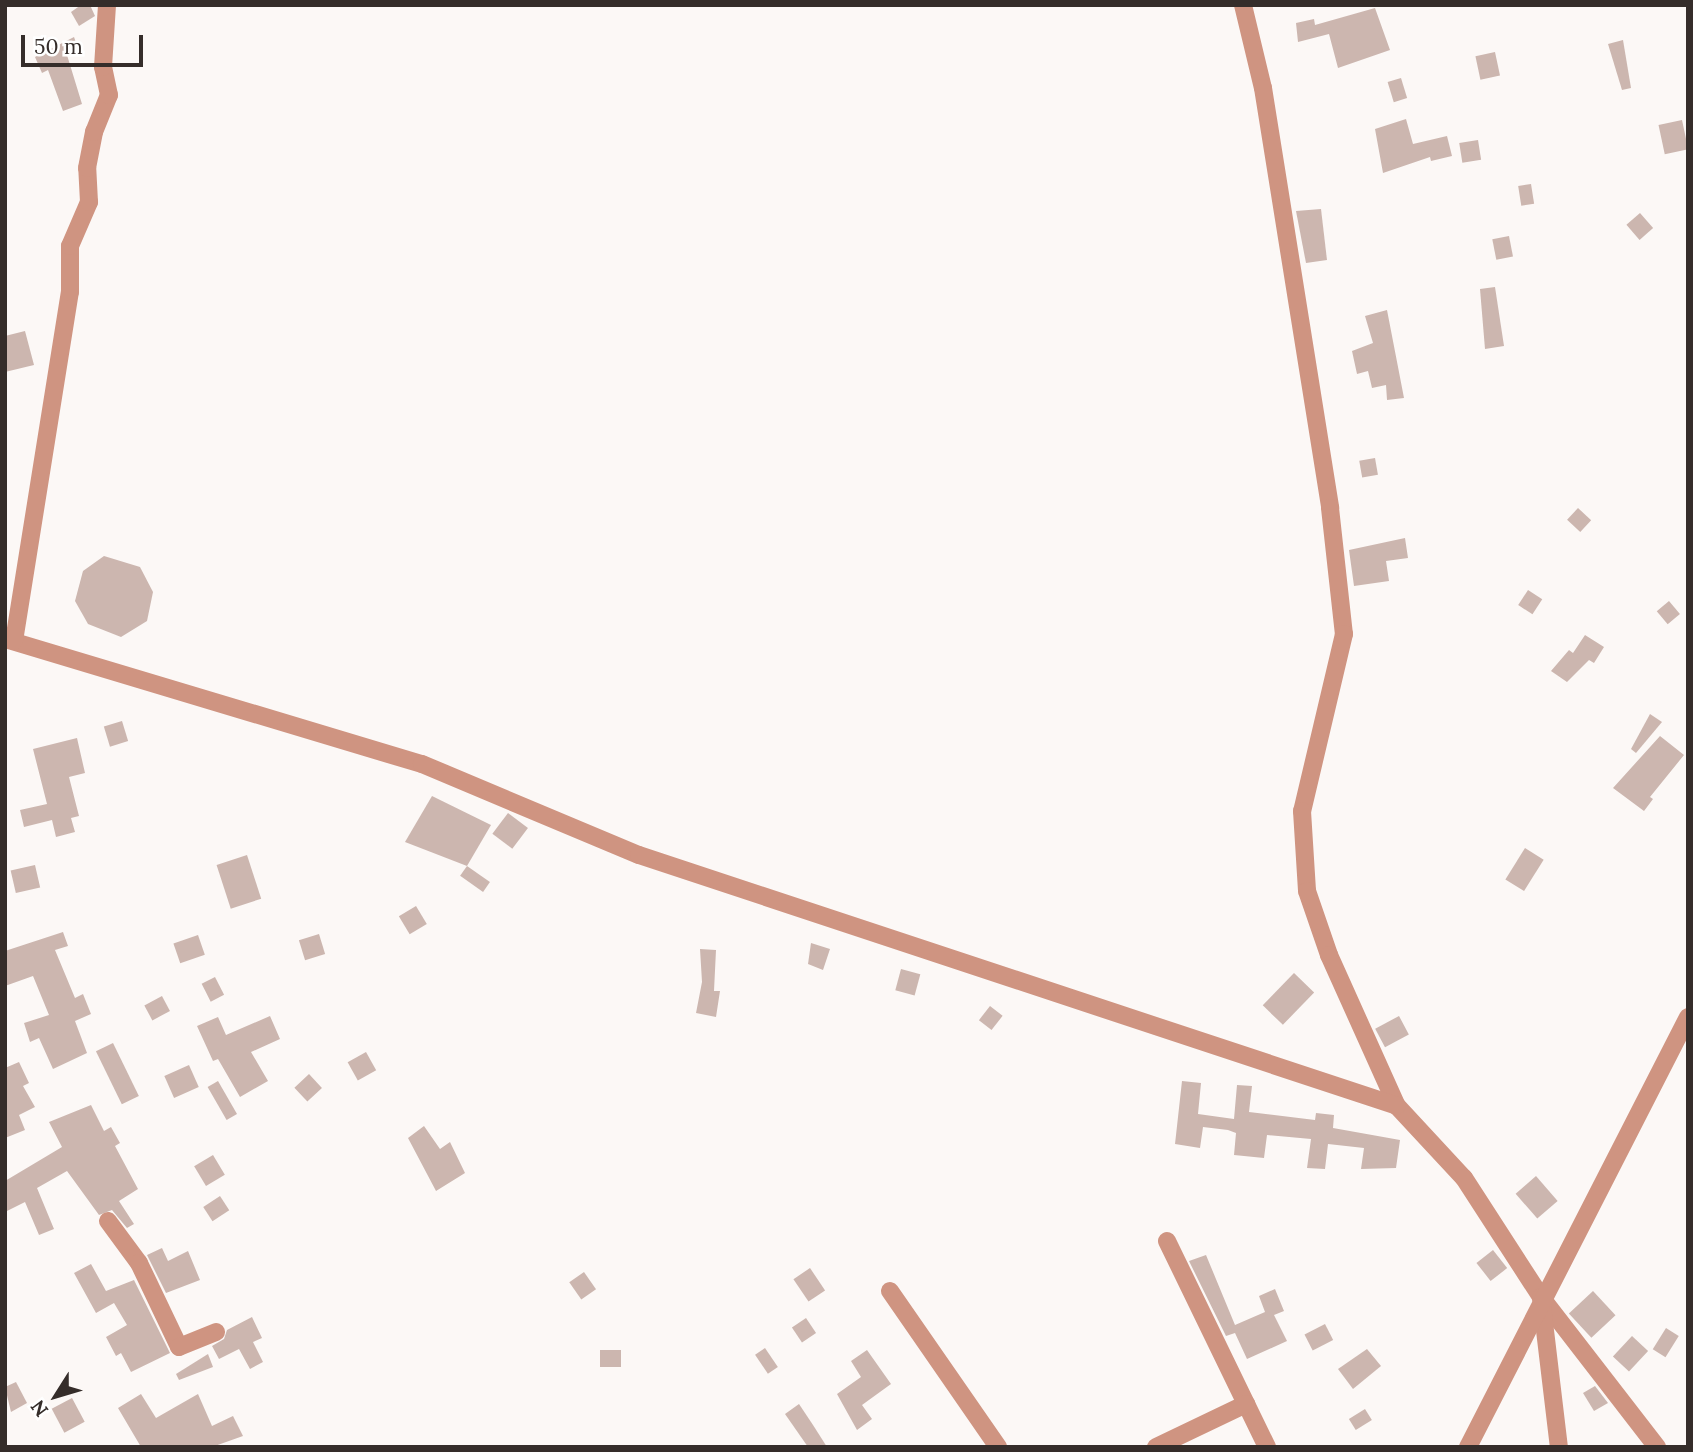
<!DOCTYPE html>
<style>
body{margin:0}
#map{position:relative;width:1693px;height:1452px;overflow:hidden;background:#fcf8f6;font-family:Lora,serif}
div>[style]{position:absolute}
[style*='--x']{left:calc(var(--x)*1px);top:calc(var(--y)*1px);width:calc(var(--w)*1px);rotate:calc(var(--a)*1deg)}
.building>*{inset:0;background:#ccb6af;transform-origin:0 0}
.street>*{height:18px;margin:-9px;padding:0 9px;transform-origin:9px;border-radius:9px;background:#cf9481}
span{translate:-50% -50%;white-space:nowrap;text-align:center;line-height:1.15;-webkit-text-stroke:6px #fff;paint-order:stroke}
.frame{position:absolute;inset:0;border:7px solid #352d2a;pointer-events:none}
.north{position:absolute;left:21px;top:1361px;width:70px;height:70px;-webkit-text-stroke:5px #fff;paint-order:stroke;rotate:233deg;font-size:19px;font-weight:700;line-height:28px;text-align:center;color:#352d2a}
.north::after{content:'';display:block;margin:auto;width:24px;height:32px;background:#352d2a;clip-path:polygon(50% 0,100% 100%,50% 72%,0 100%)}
.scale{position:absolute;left:21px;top:35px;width:122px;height:32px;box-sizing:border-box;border:4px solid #352d2a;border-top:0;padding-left:9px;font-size:21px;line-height:24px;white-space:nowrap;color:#352d2a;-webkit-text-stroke:5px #fff;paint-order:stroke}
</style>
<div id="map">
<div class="building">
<div style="clip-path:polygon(81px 5px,90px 5px,95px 16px,79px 26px,71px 12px)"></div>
<div style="clip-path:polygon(1375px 8px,1390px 50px,1338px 68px,1329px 34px,1298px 42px,1296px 23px,1314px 19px,1315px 25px)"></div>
<div style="clip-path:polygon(74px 37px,79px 51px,67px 55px,82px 104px,63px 111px,48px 70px,42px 73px,35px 57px)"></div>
<div style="clip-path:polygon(1623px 40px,1631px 88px,1622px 90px,1608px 44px)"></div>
<div style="left:1495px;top:52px;width:24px;height:20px;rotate:78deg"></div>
<div style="left:1401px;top:78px;width:21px;height:14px;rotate:73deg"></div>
<div style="clip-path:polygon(1406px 119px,1413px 144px,1447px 136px,1452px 156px,1431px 161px,1430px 157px,1383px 173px,1375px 129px)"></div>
<div style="left:1682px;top:120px;width:30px;height:24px;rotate:78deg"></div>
<div style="left:1478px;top:140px;width:20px;height:19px;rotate:81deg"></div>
<div style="left:1531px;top:184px;width:20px;height:13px;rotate:81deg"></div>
<div style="clip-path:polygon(1321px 209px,1327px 260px,1306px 263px,1296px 211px)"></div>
<div style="left:1640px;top:213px;width:20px;height:18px;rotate:49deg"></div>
<div style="left:1509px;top:236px;width:21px;height:17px;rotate:79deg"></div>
<div style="clip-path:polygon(1495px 287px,1504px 346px,1485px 349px,1480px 289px)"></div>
<div style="clip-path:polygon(1387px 310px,1404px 398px,1387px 400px,1386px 385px,1372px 388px,1368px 371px,1357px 374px,1352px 351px,1373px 343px,1365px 316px)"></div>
<div style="clip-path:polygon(25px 331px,34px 365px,5px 372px,5px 336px)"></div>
<div style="left:1375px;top:458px;width:17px;height:16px;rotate:80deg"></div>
<div style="left:1578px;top:508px;width:18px;height:16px;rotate:43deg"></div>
<div style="clip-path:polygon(1405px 538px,1408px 558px,1386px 561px,1389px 581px,1354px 586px,1349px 550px)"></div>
<div style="clip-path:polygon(104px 556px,140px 567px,153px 592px,147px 621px,121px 637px,88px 624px,75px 601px,83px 571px)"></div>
<div style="left:1528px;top:590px;width:17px;height:18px;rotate:33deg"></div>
<div style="left:1669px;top:601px;width:17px;height:16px;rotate:50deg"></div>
<div style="clip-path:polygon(1585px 635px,1604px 647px,1594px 663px,1589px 660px,1567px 682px,1551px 671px,1569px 650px,1573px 653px)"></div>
<div style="clip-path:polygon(1650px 714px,1662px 722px,1636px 753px,1631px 749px)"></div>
<div style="left:122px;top:721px;width:21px;height:19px;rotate:73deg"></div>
<div style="clip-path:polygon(1660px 736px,1684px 755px,1650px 797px,1653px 799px,1644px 811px,1613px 788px)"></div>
<div style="clip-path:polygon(77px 738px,85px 773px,69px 777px,79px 816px,71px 818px,75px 832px,56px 837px,52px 820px,24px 827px,20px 810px,47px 804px,33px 749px)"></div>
<div style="clip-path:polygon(432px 796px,491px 825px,467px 866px,405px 842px)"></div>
<div style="left:508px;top:813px;width:25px;height:26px;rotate:37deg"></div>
<div style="left:1525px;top:848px;width:22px;height:37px;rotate:32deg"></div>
<div style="left:247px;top:855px;width:46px;height:32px;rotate:72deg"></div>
<div style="left:35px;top:865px;width:23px;height:25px;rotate:77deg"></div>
<div style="left:467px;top:866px;width:28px;height:12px;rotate:35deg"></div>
<div style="left:416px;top:906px;width:21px;height:20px;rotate:59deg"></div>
<div style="clip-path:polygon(63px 932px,68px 946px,55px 950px,75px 998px,83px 994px,91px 1014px,75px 1021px,87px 1053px,53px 1069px,39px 1038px,30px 1042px,24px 1023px,49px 1015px,33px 976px,5px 986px,5px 951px)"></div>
<div style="left:319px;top:934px;width:21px;height:21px;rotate:73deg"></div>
<div style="left:198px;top:935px;width:21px;height:26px;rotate:71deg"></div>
<div style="clip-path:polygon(811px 943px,830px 949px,823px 970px,808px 964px)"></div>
<div style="clip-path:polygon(700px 949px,716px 950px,714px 991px,720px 991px,716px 1017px,696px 1013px,702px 982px)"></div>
<div style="left:901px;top:969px;width:20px;height:22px;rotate:15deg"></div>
<div style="left:1294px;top:973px;width:28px;height:45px;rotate:44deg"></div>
<div style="left:215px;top:977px;width:20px;height:15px;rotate:63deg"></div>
<div style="left:162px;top:996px;width:17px;height:20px;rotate:62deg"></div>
<div style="left:990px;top:1006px;width:16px;height:18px;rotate:38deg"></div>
<div style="clip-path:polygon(270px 1016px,280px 1039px,251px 1052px,268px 1081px,240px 1097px,218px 1059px,213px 1061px,197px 1026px,218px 1017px,226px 1035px)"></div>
<div style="left:1399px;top:1016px;width:21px;height:27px;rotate:62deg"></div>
<div style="left:113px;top:1043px;width:59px;height:19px;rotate:64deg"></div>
<div style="left:366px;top:1052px;width:21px;height:21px;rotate:61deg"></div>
<div style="clip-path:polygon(19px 1062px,29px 1083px,23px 1086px,35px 1107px,19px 1115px,25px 1130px,5px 1138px,5px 1068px)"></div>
<div style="left:189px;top:1065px;width:24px;height:27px;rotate:66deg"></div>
<div style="left:309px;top:1074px;width:19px;height:20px;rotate:47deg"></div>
<div style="left:218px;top:1081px;width:38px;height:12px;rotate:60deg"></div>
<div style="clip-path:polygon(1182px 1081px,1201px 1083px,1198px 1114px,1234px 1119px,1237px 1085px,1252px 1086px,1249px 1112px,1315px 1120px,1316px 1113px,1334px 1115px,1333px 1128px,1400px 1140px,1396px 1168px,1361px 1169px,1364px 1148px,1328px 1144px,1325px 1169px,1307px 1168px,1311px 1139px,1267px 1135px,1264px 1158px,1234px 1155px,1236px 1133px,1228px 1130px,1203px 1127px,1200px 1148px,1175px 1144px)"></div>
<div style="clip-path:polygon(91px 1105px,104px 1131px,111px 1127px,120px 1143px,115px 1146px,138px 1189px,119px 1201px,134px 1224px,127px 1228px,112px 1210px,99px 1215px,67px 1171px,37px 1188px,54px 1229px,39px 1235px,25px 1202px,5px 1212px,5px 1181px,62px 1147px,49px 1122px)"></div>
<div style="clip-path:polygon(424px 1126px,440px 1149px,450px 1142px,465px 1173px,436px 1191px,408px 1138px)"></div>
<div style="left:213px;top:1155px;width:23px;height:22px;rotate:59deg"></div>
<div style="left:1536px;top:1176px;width:33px;height:27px;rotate:49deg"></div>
<div style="left:220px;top:1196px;width:17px;height:20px;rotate:57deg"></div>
<div style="clip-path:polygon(162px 1248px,168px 1261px,188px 1251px,200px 1280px,166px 1293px,147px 1255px)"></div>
<div style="left:1493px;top:1250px;width:23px;height:21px;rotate:52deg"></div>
<div style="clip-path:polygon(1206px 1255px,1235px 1325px,1265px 1312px,1259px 1296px,1275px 1289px,1284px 1311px,1274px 1315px,1287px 1341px,1247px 1359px,1235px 1333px,1226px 1336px,1189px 1261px)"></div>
<div style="clip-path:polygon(91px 1264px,106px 1291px,134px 1280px,170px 1353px,131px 1372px,121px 1353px,116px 1356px,106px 1337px,127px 1325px,114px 1303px,96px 1313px,74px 1273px)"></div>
<div style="left:810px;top:1268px;width:27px;height:20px;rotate:56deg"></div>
<div style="left:584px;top:1272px;width:21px;height:18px;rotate:55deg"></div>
<div style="left:1593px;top:1291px;width:33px;height:33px;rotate:47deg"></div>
<div style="clip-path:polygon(252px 1317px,262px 1338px,253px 1342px,263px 1362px,250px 1369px,239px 1349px,219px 1359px,212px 1346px,224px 1339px,227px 1330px)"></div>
<div style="left:806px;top:1318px;width:18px;height:17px;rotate:56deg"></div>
<div style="left:1325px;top:1324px;width:18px;height:23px;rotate:63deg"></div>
<div style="left:1666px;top:1328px;width:15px;height:25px;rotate:32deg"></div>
<div style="left:1632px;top:1336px;width:22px;height:28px;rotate:43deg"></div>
<div style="left:765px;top:1348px;width:23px;height:12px;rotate:56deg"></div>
<div style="clip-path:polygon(1367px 1349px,1381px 1366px,1353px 1389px,1338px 1369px)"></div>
<div style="left:621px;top:1350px;width:17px;height:21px;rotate:90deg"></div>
<div style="clip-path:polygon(867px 1350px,891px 1384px,862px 1405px,872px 1419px,857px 1430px,837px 1394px,861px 1377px,851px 1361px)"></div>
<div style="clip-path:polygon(208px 1354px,213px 1367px,179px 1380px,176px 1374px)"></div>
<div style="clip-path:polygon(16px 1382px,27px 1403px,11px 1412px,5px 1387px)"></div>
<div style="clip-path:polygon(1595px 1386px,1608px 1403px,1594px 1411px,1583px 1393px)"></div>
<div style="clip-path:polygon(141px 1394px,156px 1418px,198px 1394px,212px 1426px,233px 1416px,243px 1436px,212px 1447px,141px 1447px,118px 1408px)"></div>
<div style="left:72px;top:1398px;width:27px;height:23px;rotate:62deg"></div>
<div style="clip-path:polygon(799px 1404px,813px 1425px,827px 1447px,808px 1447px,785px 1414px)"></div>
<div style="left:1365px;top:1409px;width:13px;height:19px;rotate:58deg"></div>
</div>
<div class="street">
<div style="--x:1243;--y:5;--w:85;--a:76.5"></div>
<div style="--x:1263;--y:88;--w:425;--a:80.9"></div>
<div style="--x:1330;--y:508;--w:127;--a:83.7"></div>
<div style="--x:1344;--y:634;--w:182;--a:103.3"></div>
<div style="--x:1302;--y:811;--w:80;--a:86.4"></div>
<div style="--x:1307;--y:891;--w:68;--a:71"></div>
<div style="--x:1329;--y:955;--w:166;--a:65.8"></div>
<div style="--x:1397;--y:1106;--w:98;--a:47.1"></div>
<div style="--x:1464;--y:1178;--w:142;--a:57.1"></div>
<div style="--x:1541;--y:1297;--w:190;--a:52.3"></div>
<div style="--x:5;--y:639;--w:435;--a:16.7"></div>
<div style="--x:422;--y:764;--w:235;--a:22.8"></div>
<div style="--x:639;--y:855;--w:798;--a:18.32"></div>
<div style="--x:14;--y:641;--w:353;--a:-80.9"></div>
<div style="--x:70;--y:292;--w:46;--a:-90"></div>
<div style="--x:70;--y:246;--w:48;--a:-66.6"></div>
<div style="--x:89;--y:202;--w:34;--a:-93"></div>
<div style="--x:87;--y:168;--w:37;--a:-79"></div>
<div style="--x:94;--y:132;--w:40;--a:-68"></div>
<div style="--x:109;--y:95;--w:29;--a:-102"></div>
<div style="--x:103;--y:67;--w:62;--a:-86.3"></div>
<div style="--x:108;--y:1221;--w:52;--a:53.6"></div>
<div style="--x:139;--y:1263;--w:93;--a:64.5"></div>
<div style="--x:179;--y:1347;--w:40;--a:-22"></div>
<div style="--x:1167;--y:1241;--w:229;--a:64.1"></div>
<div style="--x:890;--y:1291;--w:190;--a:55.3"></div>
<div style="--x:1541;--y:1297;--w:151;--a:83.2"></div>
<div style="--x:1156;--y:1447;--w:100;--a:-25.5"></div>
<div style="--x:1468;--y:1447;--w:483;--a:-62.9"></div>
</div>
<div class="frame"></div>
<div class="north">N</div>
<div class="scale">50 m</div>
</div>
